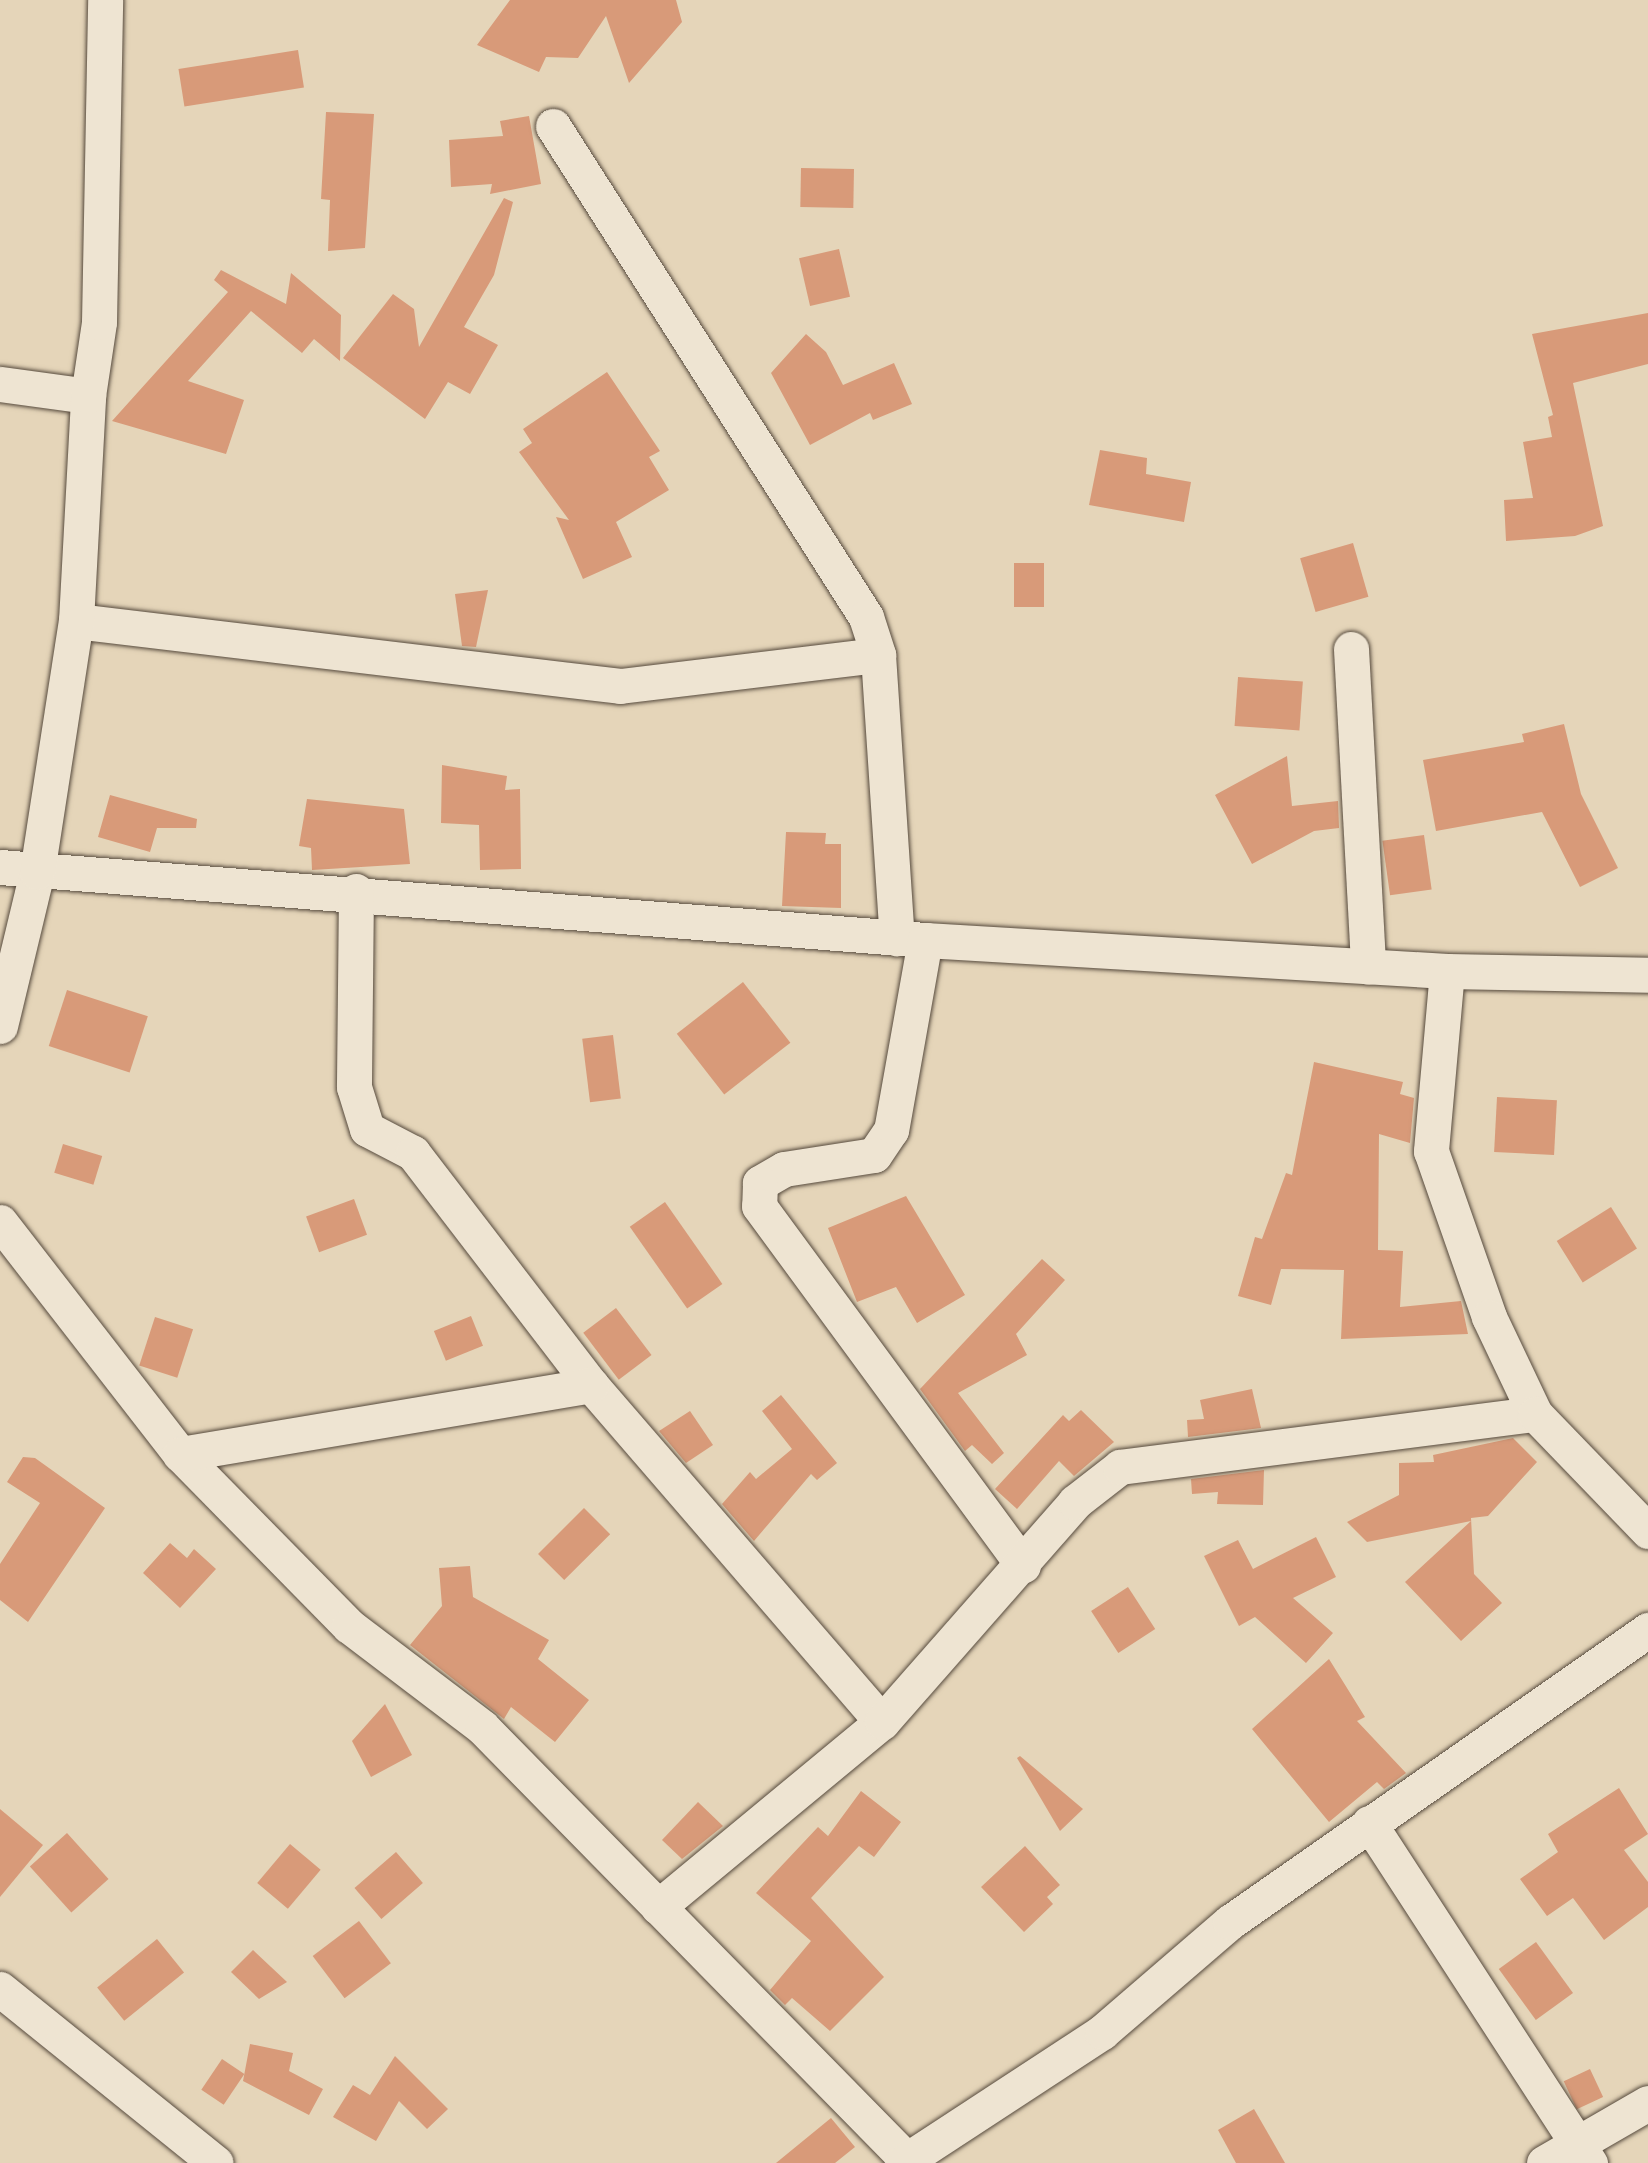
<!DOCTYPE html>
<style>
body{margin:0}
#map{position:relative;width:1648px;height:2163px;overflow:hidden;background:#e5d5b9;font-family:"IM FELL English",serif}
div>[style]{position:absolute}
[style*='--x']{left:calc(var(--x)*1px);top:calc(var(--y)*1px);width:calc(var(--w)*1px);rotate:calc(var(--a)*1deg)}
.building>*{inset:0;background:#d89a79;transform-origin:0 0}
.roads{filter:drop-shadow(0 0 2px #564a3d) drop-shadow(0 0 2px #564a3d)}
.minor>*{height:35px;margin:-17.5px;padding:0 17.5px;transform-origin:17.5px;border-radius:17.5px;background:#eee4d2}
span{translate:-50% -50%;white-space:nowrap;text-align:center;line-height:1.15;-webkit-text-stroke:8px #eee4d2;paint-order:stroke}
</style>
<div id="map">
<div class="building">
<div style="clip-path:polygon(510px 0,676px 0,682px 22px,629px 83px,606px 16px,578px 58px,546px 57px,539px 72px,477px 45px)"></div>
<div style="left:298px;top:50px;width:38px;height:121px;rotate:81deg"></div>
<div style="clip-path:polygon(326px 112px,374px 114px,365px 248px,328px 251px,330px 200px,321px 199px)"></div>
<div style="clip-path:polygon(529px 116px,541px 184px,490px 194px,492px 184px,451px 187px,449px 140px,503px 136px,500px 121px)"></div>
<div style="left:801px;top:168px;width:53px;height:39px;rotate:1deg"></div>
<div style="clip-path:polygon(504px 198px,513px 202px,494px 275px,464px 327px,498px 345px,470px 394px,448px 382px,425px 419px,343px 358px,393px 294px,414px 309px,419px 347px)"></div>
<div style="left:839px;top:249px;width:49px;height:41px;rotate:77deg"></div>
<div style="clip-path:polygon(221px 270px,286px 304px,291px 273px,341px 315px,340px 361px,314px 339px,302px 353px,251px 311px,188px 381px,244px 400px,226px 454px,112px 421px,228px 292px,214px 280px)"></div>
<div style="clip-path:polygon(1648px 313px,1648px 364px,1573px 383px,1603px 526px,1575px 536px,1506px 541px,1504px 500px,1533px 498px,1523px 442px,1552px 437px,1548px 417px,1553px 415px,1532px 334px)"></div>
<div style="clip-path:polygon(806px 334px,826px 352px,843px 385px,894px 363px,912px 404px,873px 420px,870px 413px,810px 445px,771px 373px)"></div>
<div style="clip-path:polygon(607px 372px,660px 451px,649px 457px,669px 490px,616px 522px,632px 557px,583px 579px,556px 517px,569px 520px,519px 452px,532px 443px,523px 429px)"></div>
<div style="clip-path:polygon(1100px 450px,1147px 458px,1146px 474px,1191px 482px,1184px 522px,1089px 505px)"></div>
<div style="left:1353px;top:543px;width:56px;height:55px;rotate:74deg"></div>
<div style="left:1044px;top:563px;width:44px;height:30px;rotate:90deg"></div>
<div style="clip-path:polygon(488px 590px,476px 647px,462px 646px,455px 594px)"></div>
<div style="left:1238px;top:677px;width:65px;height:49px;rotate:4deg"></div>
<div style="clip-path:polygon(1564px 724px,1581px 794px,1618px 868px,1580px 887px,1542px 812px,1436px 831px,1423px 760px,1524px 742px,1522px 734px)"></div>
<div style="clip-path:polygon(1287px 756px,1292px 806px,1338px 801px,1339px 828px,1314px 831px,1252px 864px,1215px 795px)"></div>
<div style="clip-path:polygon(442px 765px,507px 776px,505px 790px,520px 789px,521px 869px,480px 870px,479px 825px,441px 823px)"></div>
<div style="clip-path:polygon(110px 795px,197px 819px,196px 828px,157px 828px,150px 852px,98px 837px)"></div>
<div style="clip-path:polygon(307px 799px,404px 809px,410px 864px,312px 870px,311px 848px,299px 846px)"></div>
<div style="clip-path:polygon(786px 832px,826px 833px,825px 844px,841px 844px,841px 908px,782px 906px)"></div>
<div style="left:1424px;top:835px;width:55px;height:42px;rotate:82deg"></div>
<div style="left:743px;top:982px;width:77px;height:84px;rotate:52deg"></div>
<div style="left:67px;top:990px;width:85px;height:59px;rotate:18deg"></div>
<div style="left:613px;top:1035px;width:64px;height:31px;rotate:83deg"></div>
<div style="clip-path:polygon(1314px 1062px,1403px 1082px,1400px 1094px,1414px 1098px,1410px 1143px,1379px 1134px,1378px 1250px,1403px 1251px,1400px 1307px,1461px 1301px,1468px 1334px,1341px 1339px,1344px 1270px,1281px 1269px,1271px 1305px,1238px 1296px,1255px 1237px,1262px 1239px,1286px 1173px,1292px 1175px)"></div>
<div style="left:1497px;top:1097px;width:60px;height:55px;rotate:3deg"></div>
<div style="left:63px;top:1144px;width:41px;height:30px;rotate:17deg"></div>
<div style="clip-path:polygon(906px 1196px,965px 1295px,917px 1323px,896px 1287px,857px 1302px,828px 1228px)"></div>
<div style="left:354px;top:1199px;width:38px;height:51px;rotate:70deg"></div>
<div style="left:665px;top:1202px;width:100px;height:43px;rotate:55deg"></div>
<div style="left:1611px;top:1207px;width:49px;height:64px;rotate:58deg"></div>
<div style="clip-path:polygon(1042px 1259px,1065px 1280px,1016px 1334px,1027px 1355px,958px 1393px,1004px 1453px,992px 1464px,972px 1445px,965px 1451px,920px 1389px)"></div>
<div style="left:616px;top:1308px;width:59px;height:41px;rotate:53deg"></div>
<div style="left:471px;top:1316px;width:32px;height:40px;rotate:68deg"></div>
<div style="left:155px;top:1317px;width:40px;height:51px;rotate:18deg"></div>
<div style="clip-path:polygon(1252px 1389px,1261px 1428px,1188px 1437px,1187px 1420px,1204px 1419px,1200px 1400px)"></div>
<div style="clip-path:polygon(781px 1395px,837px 1463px,817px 1480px,811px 1474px,754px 1541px,722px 1504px,750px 1472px,756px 1479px,792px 1449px,762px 1411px)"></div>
<div style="clip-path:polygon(1081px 1410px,1114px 1442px,1074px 1476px,1059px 1461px,1017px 1509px,995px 1489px,1063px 1415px,1069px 1421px)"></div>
<div style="clip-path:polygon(690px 1411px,713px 1445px,686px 1463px,659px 1431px)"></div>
<div style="clip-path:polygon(1513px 1438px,1537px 1462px,1488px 1516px,1471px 1518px,1474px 1574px,1502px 1603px,1461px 1641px,1405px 1582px,1471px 1521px,1367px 1542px,1347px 1522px,1399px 1495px,1399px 1463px,1434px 1462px,1433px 1455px)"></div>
<div style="clip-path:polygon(23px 1457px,35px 1458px,105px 1508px,28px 1622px,0 1600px,0 1564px,40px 1503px,7px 1482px)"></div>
<div style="clip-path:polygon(1264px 1470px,1263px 1505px,1217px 1504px,1218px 1492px,1192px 1494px,1191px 1479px)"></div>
<div style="left:584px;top:1508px;width:37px;height:65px;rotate:45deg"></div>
<div style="clip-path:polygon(1316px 1537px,1336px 1577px,1293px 1598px,1333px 1633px,1306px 1663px,1255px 1617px,1239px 1626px,1204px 1556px,1238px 1540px,1253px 1569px)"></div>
<div style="clip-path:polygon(170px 1543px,187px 1558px,194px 1549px,216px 1569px,180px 1608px,143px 1573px)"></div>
<div style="clip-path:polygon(470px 1566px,473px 1597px,549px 1640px,538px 1659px,589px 1700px,555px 1742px,511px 1707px,504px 1719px,410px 1645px,442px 1606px,439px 1568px)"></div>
<div style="left:1128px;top:1587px;width:50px;height:44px;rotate:57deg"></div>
<div style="clip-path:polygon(1329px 1659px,1365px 1717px,1357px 1721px,1406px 1773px,1384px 1789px,1377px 1782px,1329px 1822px,1252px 1729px)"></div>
<div style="clip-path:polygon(385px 1704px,412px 1755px,371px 1777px,352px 1741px)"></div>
<div style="clip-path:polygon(1020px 1756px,1083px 1809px,1060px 1831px,1017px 1758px)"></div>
<div style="clip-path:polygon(1619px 1788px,1648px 1834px,1624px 1850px,1648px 1882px,1648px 1907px,1604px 1940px,1573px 1898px,1547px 1916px,1520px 1879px,1558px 1852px,1548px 1834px)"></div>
<div style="clip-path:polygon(861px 1791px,901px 1822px,874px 1857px,859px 1846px,811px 1898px,884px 1977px,830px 2031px,792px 1998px,785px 2005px,770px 1990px,811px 1941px,756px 1893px,818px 1827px,828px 1836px)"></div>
<div style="clip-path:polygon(698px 1802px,723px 1826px,682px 1859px,662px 1840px)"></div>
<div style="clip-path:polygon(0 1809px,43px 1845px,0 1897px)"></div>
<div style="left:67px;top:1833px;width:62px;height:50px;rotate:48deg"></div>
<div style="left:290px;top:1844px;width:40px;height:51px;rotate:40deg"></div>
<div style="clip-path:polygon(1025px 1846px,1060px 1885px,1047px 1897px,1053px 1904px,1024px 1932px,981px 1887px)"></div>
<div style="left:396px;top:1852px;width:41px;height:55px;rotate:49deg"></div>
<div style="left:359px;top:1921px;width:53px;height:58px;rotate:53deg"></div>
<div style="left:157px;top:1939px;width:43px;height:77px;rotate:51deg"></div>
<div style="left:1536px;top:1942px;width:63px;height:46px;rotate:54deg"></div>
<div style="clip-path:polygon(253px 1950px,287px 1982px,259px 1999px,231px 1972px)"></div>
<div style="clip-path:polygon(250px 2044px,293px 2053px,289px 2071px,323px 2089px,309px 2115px,243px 2081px)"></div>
<div style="clip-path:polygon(395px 2056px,448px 2109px,427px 2129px,399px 2101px,376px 2141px,333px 2117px,353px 2085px,370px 2095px)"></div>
<div style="left:222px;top:2059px;width:27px;height:37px;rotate:34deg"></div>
<div style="left:1590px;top:2069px;width:31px;height:29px;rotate:65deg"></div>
<div style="clip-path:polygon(1254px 2109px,1285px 2163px,1236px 2163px,1218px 2130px)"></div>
<div style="clip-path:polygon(831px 2118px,855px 2147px,835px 2163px,776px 2163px)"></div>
</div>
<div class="roads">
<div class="minor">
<div style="--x:553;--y:126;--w:582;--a:57.48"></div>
<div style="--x:866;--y:617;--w:40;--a:72"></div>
<div style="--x:878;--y:655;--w:284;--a:86.2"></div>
<div style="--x:0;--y:384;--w:89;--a:7.8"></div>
<div style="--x:76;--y:621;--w:548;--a:6.81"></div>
<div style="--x:620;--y:686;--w:260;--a:-6.9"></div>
<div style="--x:1351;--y:649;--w:318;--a:86.9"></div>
<div style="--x:0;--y:867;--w:928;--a:4.51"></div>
<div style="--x:925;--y:940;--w:523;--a:3.4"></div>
<div style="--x:1447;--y:971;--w:201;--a:1.1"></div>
<div style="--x:356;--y:891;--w:196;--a:90.6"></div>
<div style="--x:354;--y:1087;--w:44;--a:72.8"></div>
<div style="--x:367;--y:1129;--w:52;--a:27.6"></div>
<div style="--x:413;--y:1153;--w:292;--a:52.5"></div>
<div style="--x:591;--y:1385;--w:445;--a:49.2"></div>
<div style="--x:925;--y:940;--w:193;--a:100.1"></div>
<div style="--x:891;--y:1130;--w:30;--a:124"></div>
<div style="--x:874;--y:1155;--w:91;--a:171.2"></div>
<div style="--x:784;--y:1169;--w:28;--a:150"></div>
<div style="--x:760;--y:1183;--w:23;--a:92"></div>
<div style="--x:759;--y:1206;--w:446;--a:53.7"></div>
<div style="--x:1447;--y:971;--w:181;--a:95.1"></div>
<div style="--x:1431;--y:1151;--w:176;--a:70.7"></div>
<div style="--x:1489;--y:1317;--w:107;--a:64.6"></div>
<div style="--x:0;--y:1026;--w:158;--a:-76.5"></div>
<div style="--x:37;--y:872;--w:254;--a:-81.2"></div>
<div style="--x:76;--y:621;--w:225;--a:-86.9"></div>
<div style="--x:88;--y:396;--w:75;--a:-81.5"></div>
<div style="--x:99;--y:322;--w:322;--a:-88.9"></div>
<div style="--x:0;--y:1222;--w:294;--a:52.2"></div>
<div style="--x:180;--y:1454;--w:241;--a:45.5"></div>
<div style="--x:349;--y:1626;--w:167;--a:37.2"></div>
<div style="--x:482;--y:1727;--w:611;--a:45.53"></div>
<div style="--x:180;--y:1454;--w:417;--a:-9.5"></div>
<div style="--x:1369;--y:1823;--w:406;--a:57"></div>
<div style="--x:658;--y:1907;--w:291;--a:-39.6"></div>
<div style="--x:882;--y:1722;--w:293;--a:-48.7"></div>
<div style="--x:1075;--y:1502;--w:57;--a:-37.9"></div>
<div style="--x:1120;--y:1467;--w:418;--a:-7.3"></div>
<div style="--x:1535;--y:1414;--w:163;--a:46"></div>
<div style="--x:0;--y:1989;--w:277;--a:38.9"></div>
<div style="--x:902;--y:2163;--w:239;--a:-33.2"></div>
<div style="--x:1102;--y:2032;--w:169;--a:-40.7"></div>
<div style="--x:1230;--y:1922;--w:510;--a:-34.94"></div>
<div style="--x:1544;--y:2163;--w:120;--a:-30"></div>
</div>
</div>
</div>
